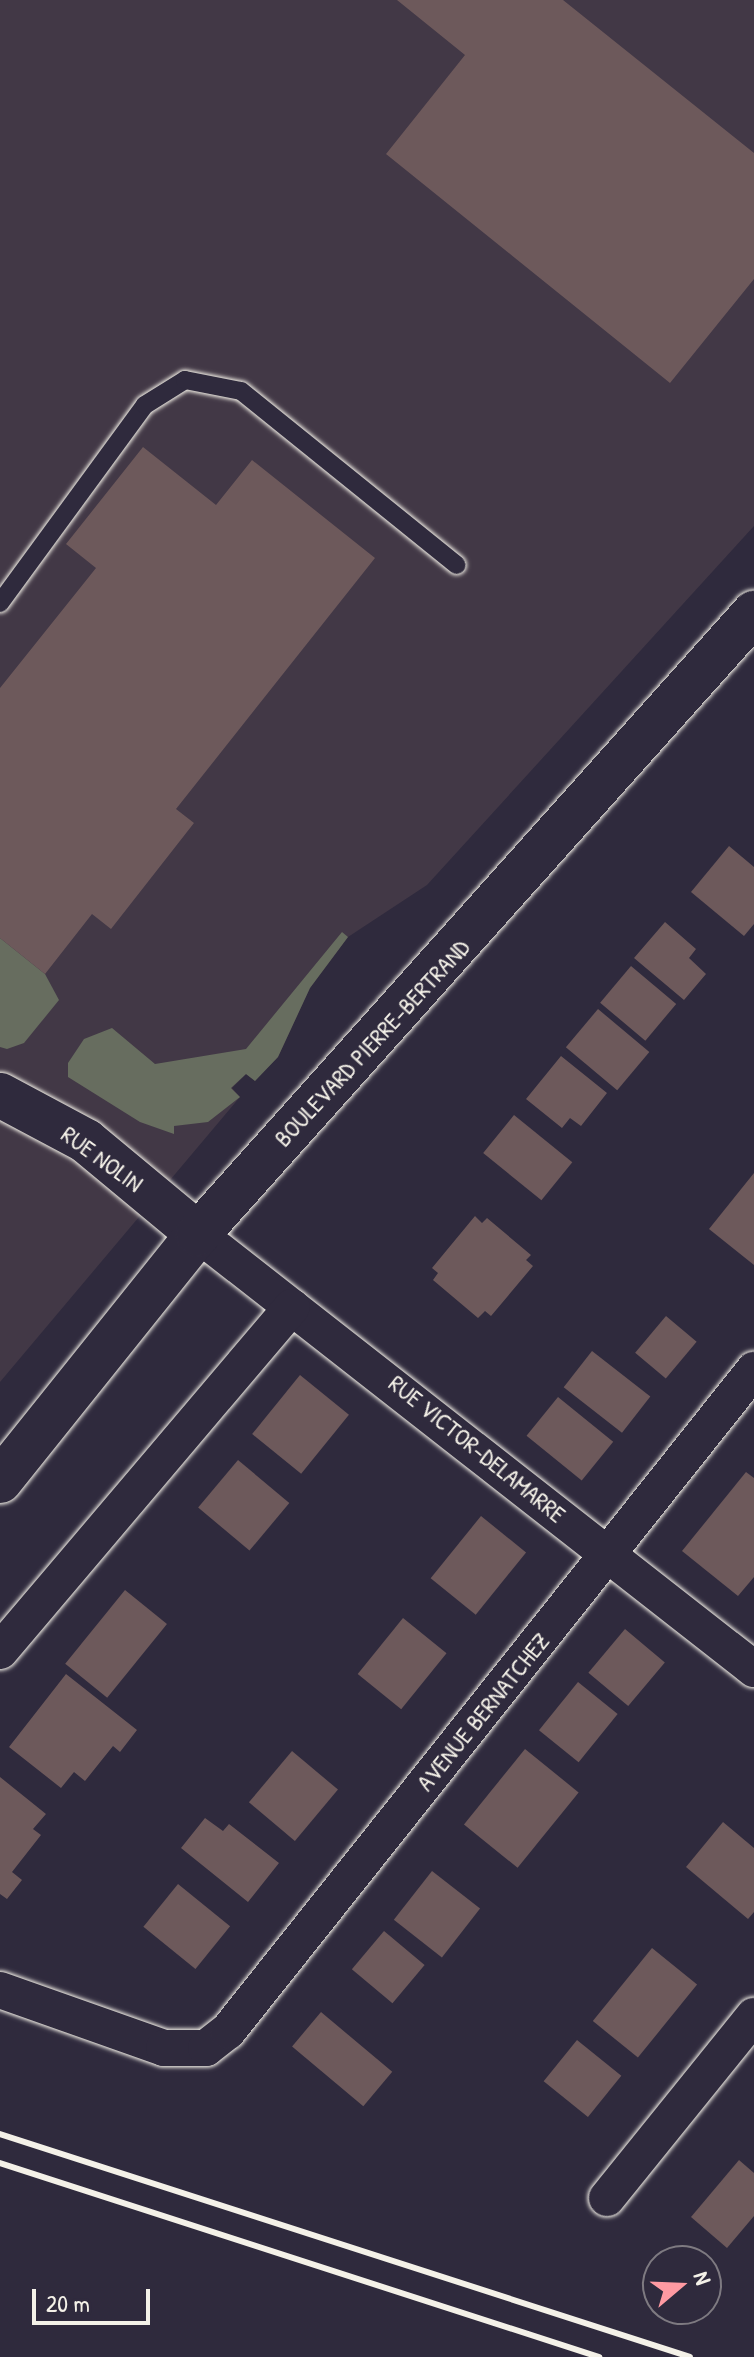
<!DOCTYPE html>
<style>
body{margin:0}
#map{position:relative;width:754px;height:2357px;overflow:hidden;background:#2f2a3d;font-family:"Patrick Hand",sans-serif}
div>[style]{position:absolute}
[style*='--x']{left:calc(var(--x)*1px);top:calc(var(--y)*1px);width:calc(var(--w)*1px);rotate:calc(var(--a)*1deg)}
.built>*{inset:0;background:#423846}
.green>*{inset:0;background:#676d5f}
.building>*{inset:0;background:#6d595b;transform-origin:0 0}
.roads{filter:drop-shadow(0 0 2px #f4f1e8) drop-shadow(0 0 2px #f4f1e8)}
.service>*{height:18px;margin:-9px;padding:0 9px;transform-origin:9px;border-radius:9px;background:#2f2a3d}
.minor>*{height:36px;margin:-18px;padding:0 18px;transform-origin:18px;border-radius:18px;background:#2f2a3d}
.tertiary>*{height:44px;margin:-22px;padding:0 22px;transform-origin:22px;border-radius:22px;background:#2f2a3d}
.secondary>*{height:44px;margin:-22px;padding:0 22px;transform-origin:22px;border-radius:22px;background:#2f2a3d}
.rail>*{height:6px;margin:-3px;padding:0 3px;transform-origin:3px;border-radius:3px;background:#f4f1e8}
span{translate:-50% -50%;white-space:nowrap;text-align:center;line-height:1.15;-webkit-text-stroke:6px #2f2a3d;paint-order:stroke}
.street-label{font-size:24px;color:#f4f1e8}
.north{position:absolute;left:642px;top:2245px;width:80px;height:80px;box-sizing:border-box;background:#2f2a3d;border:2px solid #7e7a81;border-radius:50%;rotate:71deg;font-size:22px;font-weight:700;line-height:32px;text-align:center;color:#f4f1e8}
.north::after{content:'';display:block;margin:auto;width:28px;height:36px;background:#ff9aa2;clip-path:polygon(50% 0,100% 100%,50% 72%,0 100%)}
.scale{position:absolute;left:32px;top:2289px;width:118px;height:36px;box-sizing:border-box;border:4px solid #f4f1e8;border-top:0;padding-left:10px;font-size:24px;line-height:28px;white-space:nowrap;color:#f4f1e8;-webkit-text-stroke:6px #2f2a3d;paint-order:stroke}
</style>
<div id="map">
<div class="built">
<div style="clip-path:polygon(0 0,754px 0,754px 526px,427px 885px,348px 937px,310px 988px,278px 1057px,255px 1081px,246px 1074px,232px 1088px,240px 1097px,0 1382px)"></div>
</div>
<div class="green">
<div style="clip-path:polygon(342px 932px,348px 937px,310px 988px,278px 1057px,255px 1081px,246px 1074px,231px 1088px,240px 1097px,208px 1122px,174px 1126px,174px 1134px,140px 1122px,68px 1077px,68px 1063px,84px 1039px,112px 1028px,155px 1064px,246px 1049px)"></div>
<div style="clip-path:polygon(0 938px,45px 974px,59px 1000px,24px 1043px,7px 1049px,0 1047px)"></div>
</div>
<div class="building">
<div style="clip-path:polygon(397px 0,563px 0,754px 153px,754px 279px,670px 383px,386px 154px,465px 55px)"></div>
<div style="clip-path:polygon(143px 447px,216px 505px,252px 460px,375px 558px,176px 809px,194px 823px,111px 929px,92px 914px,45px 974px,0 938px,0 688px,96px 568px,66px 544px)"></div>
<div style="clip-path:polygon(729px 846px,754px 867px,754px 924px,744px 936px,691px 892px)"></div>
<div style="clip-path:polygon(665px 922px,696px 949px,689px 958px,706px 974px,684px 1000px,634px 958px)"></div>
<div style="left:631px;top:966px;width:59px;height:48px;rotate:40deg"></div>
<div style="left:598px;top:1009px;width:67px;height:50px;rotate:40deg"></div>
<div style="clip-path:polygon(561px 1056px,607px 1093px,581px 1126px,570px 1118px,562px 1128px,526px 1099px)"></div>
<div style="left:514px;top:1115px;width:75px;height:49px;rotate:39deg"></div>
<div style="clip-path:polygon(754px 1173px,754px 1265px,709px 1229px)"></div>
<div style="clip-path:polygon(475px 1216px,482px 1223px,487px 1218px,531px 1255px,526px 1260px,533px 1266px,491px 1316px,485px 1311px,478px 1318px,433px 1280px,438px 1273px,432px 1268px)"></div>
<div style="left:666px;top:1316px;width:40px;height:48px;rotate:40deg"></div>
<div style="left:592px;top:1351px;width:74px;height:46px;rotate:38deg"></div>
<div style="left:300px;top:1375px;width:63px;height:76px;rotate:39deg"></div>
<div style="left:558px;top:1397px;width:71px;height:50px;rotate:39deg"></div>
<div style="left:238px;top:1460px;width:67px;height:62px;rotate:40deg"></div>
<div style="clip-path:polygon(746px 1472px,754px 1478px,754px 1577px,738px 1596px,682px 1551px)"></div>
<div style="left:481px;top:1516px;width:58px;height:80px;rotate:39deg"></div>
<div style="left:125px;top:1590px;width:54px;height:95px;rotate:39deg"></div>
<div style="left:403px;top:1618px;width:56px;height:72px;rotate:39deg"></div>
<div style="left:625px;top:1629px;width:52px;height:57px;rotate:40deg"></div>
<div style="clip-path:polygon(66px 1674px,137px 1730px,120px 1752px,113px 1746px,85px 1781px,74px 1772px,61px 1788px,9px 1747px)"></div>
<div style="left:578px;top:1682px;width:51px;height:62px;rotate:39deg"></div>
<div style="left:525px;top:1749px;width:69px;height:97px;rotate:39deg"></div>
<div style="left:292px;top:1751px;width:60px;height:67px;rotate:40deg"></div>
<div style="clip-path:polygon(0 1777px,46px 1814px,33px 1829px,41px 1835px,12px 1872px,22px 1880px,7px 1899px,0 1894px)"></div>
<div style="clip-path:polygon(205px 1818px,223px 1831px,229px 1824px,279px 1863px,248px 1902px,181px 1848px)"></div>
<div style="clip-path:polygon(723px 1822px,754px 1848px,754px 1912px,748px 1919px,686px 1867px)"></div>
<div style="left:432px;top:1871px;width:61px;height:62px;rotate:38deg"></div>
<div style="left:178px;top:1884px;width:67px;height:55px;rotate:39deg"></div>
<div style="left:384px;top:1931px;width:53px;height:50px;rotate:40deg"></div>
<div style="left:652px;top:1948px;width:58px;height:94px;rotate:39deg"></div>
<div style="left:321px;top:2012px;width:93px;height:45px;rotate:40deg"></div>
<div style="left:577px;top:2040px;width:57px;height:53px;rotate:39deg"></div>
<div style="clip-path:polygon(739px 2160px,754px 2173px,754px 2216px,727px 2248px,691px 2217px)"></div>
</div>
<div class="roads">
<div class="service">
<div style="--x:0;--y:603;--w:245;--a:-53.8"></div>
<div style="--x:145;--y:405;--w:47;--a:-32"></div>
<div style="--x:185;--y:380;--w:57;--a:11.1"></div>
<div style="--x:241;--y:391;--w:277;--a:38.9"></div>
</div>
<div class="minor">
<div style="--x:198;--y:1234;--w:706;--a:38.04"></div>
<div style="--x:0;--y:1651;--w:451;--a:-49.7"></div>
<div style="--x:0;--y:1990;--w:174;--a:19.5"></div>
<div style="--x:164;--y:2048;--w:42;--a:0"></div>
<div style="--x:206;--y:2048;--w:28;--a:-38"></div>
<div style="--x:228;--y:2031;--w:845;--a:-51.49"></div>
<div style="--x:607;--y:2198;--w:234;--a:-51.1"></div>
</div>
<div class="tertiary">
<div style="--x:0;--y:1095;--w:98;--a:28.1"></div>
<div style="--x:86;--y:1141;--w:146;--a:39.7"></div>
</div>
<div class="secondary">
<div style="--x:0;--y:1481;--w:317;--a:-51.3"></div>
<div style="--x:198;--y:1234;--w:834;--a:-48.16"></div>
</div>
</div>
<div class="rail">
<div style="--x:0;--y:2134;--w:725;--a:17.91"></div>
<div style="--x:0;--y:2163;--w:630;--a:17.95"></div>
</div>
<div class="street-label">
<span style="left:372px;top:1043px;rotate:-47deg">BOULEVARD PIERRE-BERTRAND</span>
<span style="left:102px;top:1159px;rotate:36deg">RUE NOLIN</span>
<span style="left:477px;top:1449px;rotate:39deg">RUE VICTOR-DELAMARRE</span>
<span style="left:483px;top:1712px;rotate:-51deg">AVENUE BERNATCHEZ</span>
</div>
<div class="north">N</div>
<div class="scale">20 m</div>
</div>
